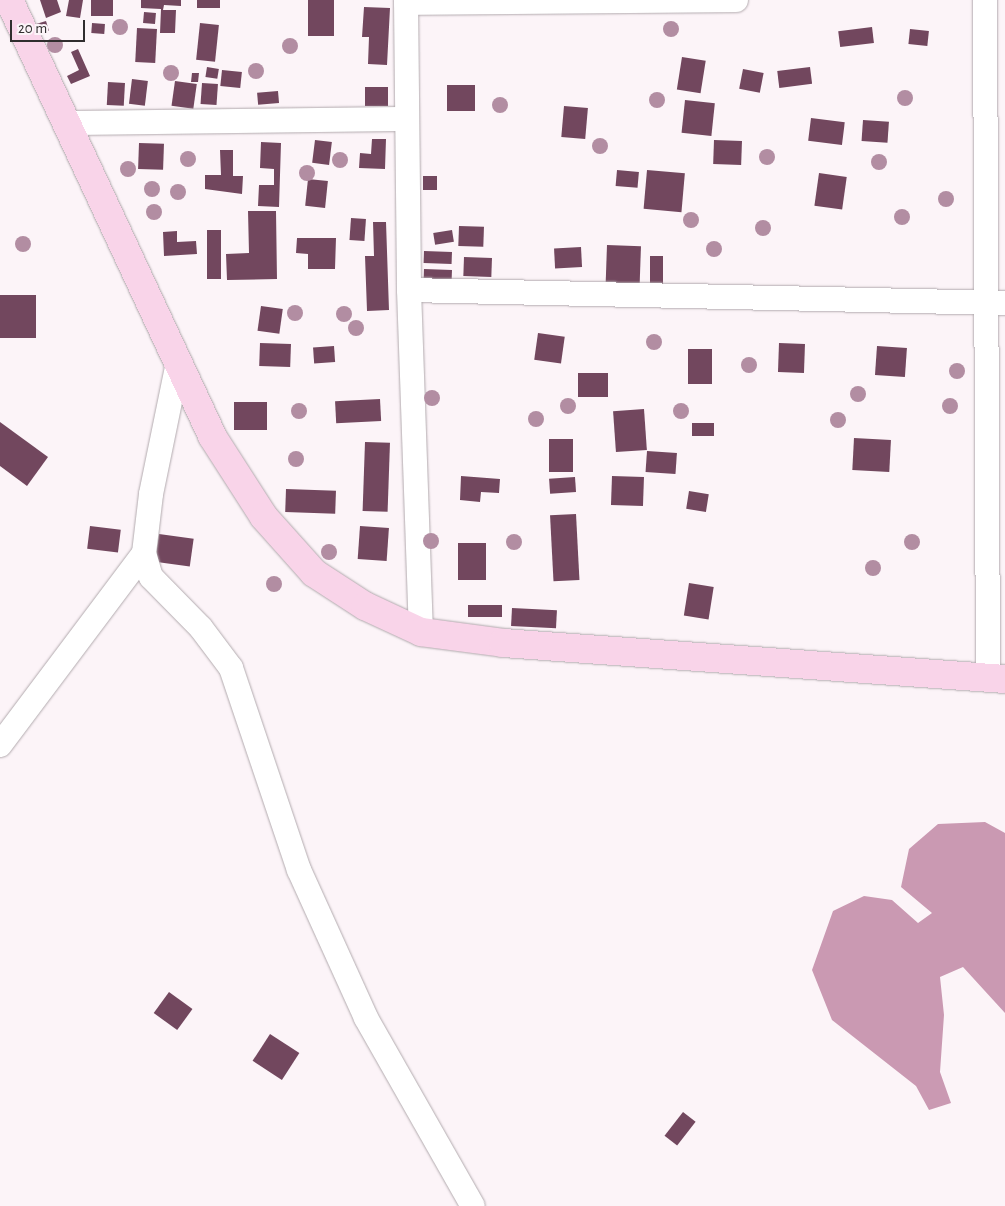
<!DOCTYPE html>
<style>
body{margin:0}
#map{position:relative;width:1005px;height:1206px;overflow:hidden;background:#fcf4f8;font-family:"Alegreya Sans",sans-serif}
div>[style]{position:absolute}
[style*='--x']{left:calc(var(--x)*1px);top:calc(var(--y)*1px);width:calc(var(--w)*1px);rotate:calc(var(--a)*1deg)}
.water>*{inset:0;background:#ca99b2}
.building>*{inset:0;background:#72475e;transform-origin:0 0}
.roads{filter:drop-shadow(0 0 1px #b2aaae) drop-shadow(0 0 1px #b2aaae)}
.minor>*{height:24px;margin:-12px;padding:0 12px;transform-origin:12px;border-radius:12px;background:#fff}
.secondary>*{height:28px;margin:-14px;padding:0 14px;transform-origin:14px;border-radius:14px;background:#f9d4e9}
.trees>*{width:16px;height:16px;margin:-8px;border-radius:50%;background:#b28da2}
span{translate:-50% -50%;white-space:nowrap;text-align:center;line-height:1.15;-webkit-text-stroke:5px #fcf4f8;paint-order:stroke}
.scale{position:absolute;left:10px;top:20px;width:75px;height:22px;box-sizing:border-box;border:2px solid #302d2e;border-top:0;padding-left:6px;font-size:15px;line-height:18px;white-space:nowrap;color:#302d2e;-webkit-text-stroke:4px #fcf4f8;paint-order:stroke}
</style>
<div id="map">
<div class="water">
<div style="clip-path:polygon(985px 822px,1005px 833px,1005px 1013px,963px 967px,940px 977px,944px 1015px,940px 1072px,951px 1103px,929px 1110px,916px 1086px,832px 1020px,812px 970px,833px 911px,864px 896px,892px 900px,918px 923px,932px 913px,901px 887px,909px 849px,938px 824px)"></div>
</div>
<div class="building">
<div style="clip-path:polygon(40px 0,57px 0,61px 12px,46px 18px)"></div>
<div style="clip-path:polygon(69px 0,83px 0,80px 18px,66px 16px)"></div>
<div style="left:91px;top:0;width:22px;height:16px"></div>
<div style="clip-path:polygon(141px 0,181px 0,181px 6px,164px 5px,163px 10px,176px 10px,175px 33px,160px 33px,161px 9px,141px 8px)"></div>
<div style="left:197px;top:0;width:23px;height:8px"></div>
<div style="left:308px;top:0;width:26px;height:36px"></div>
<div style="clip-path:polygon(364px 7px,390px 8px,387px 65px,368px 64px,369px 37px,362px 37px)"></div>
<div style="left:144px;top:12px;width:12px;height:11px;rotate:5deg"></div>
<div style="left:46px;top:21px;width:10px;height:13px;rotate:73deg"></div>
<div style="left:92px;top:23px;width:13px;height:10px;rotate:4deg"></div>
<div style="left:200px;top:23px;width:19px;height:37px;rotate:6deg"></div>
<div style="left:872px;top:27px;width:16px;height:34px;rotate:83deg"></div>
<div style="left:137px;top:28px;width:20px;height:34px;rotate:3deg"></div>
<div style="left:910px;top:29px;width:19px;height:15px;rotate:6deg"></div>
<div style="clip-path:polygon(78px 49px,90px 76px,71px 84px,67px 76px,79px 70px,71px 52px)"></div>
<div style="left:682px;top:57px;width:24px;height:33px;rotate:9deg"></div>
<div style="left:207px;top:67px;width:12px;height:10px;rotate:9deg"></div>
<div style="left:810px;top:67px;width:17px;height:33px;rotate:83deg"></div>
<div style="left:743px;top:69px;width:21px;height:20px;rotate:11deg"></div>
<div style="left:222px;top:70px;width:20px;height:16px;rotate:6deg"></div>
<div style="clip-path:polygon(192px 73px,199px 73px,198px 82px,191px 82px)"></div>
<div style="left:132px;top:79px;width:16px;height:25px;rotate:7deg"></div>
<div style="left:175px;top:81px;width:22px;height:25px;rotate:8deg"></div>
<div style="left:108px;top:82px;width:17px;height:23px;rotate:3deg"></div>
<div style="left:202px;top:83px;width:16px;height:21px;rotate:4deg"></div>
<div style="left:447px;top:85px;width:28px;height:26px"></div>
<div style="left:388px;top:87px;width:19px;height:23px;rotate:90deg"></div>
<div style="left:278px;top:91px;width:12px;height:21px;rotate:85deg"></div>
<div style="left:685px;top:100px;width:30px;height:33px;rotate:6deg"></div>
<div style="left:564px;top:106px;width:24px;height:31px;rotate:5deg"></div>
<div style="left:811px;top:118px;width:34px;height:23px;rotate:7deg"></div>
<div style="left:863px;top:120px;width:26px;height:21px;rotate:4deg"></div>
<div style="clip-path:polygon(372px 139px,386px 139px,385px 169px,359px 168px,360px 153px,371px 154px)"></div>
<div style="left:315px;top:140px;width:17px;height:23px;rotate:7deg"></div>
<div style="left:714px;top:140px;width:28px;height:24px;rotate:2deg"></div>
<div style="clip-path:polygon(261px 142px,281px 143px,279px 207px,258px 206px,259px 185px,274px 185px,274px 169px,260px 168px)"></div>
<div style="left:139px;top:143px;width:25px;height:26px;rotate:2deg"></div>
<div style="clip-path:polygon(220px 150px,233px 150px,233px 176px,243px 176px,242px 194px,205px 189px,205px 175px,221px 175px)"></div>
<div style="left:617px;top:170px;width:22px;height:16px;rotate:5deg"></div>
<div style="left:647px;top:170px;width:38px;height:39px;rotate:5deg"></div>
<div style="left:819px;top:173px;width:28px;height:33px;rotate:8deg"></div>
<div style="left:423px;top:176px;width:14px;height:14px"></div>
<div style="left:308px;top:179px;width:20px;height:27px;rotate:6deg"></div>
<div style="clip-path:polygon(248px 211px,276px 211px,277px 279px,227px 280px,226px 254px,249px 253px)"></div>
<div style="left:351px;top:218px;width:15px;height:22px;rotate:4deg"></div>
<div style="clip-path:polygon(373px 222px,386px 222px,389px 310px,367px 311px,365px 256px,374px 256px)"></div>
<div style="left:459px;top:226px;width:25px;height:20px;rotate:2deg"></div>
<div style="left:207px;top:230px;width:14px;height:49px"></div>
<div style="left:452px;top:230px;width:12px;height:19px;rotate:81deg"></div>
<div style="clip-path:polygon(177px 231px,177px 242px,196px 241px,197px 254px,164px 256px,163px 232px)"></div>
<div style="clip-path:polygon(297px 238px,336px 238px,335px 269px,308px 269px,308px 254px,296px 253px)"></div>
<div style="left:607px;top:245px;width:34px;height:38px;rotate:2deg"></div>
<div style="left:581px;top:247px;width:20px;height:27px;rotate:87deg"></div>
<div style="left:424px;top:251px;width:28px;height:12px;rotate:2deg"></div>
<div style="left:650px;top:256px;width:13px;height:28px"></div>
<div style="left:464px;top:257px;width:28px;height:19px;rotate:2deg"></div>
<div style="left:424px;top:269px;width:28px;height:13px;rotate:2deg"></div>
<div style="left:0;top:295px;width:36px;height:43px"></div>
<div style="left:261px;top:306px;width:22px;height:25px;rotate:8deg"></div>
<div style="left:538px;top:333px;width:27px;height:27px;rotate:8deg"></div>
<div style="left:260px;top:343px;width:31px;height:23px;rotate:2deg"></div>
<div style="left:779px;top:343px;width:26px;height:29px;rotate:2deg"></div>
<div style="left:334px;top:346px;width:16px;height:21px;rotate:86deg"></div>
<div style="left:877px;top:346px;width:30px;height:29px;rotate:4deg"></div>
<div style="left:688px;top:349px;width:24px;height:35px"></div>
<div style="left:578px;top:373px;width:30px;height:24px"></div>
<div style="left:380px;top:399px;width:22px;height:45px;rotate:87deg"></div>
<div style="left:267px;top:402px;width:28px;height:33px;rotate:90deg"></div>
<div style="left:644px;top:409px;width:41px;height:31px;rotate:86deg"></div>
<div style="clip-path:polygon(0 422px,48px 457px,27px 486px,0 466px)"></div>
<div style="left:692px;top:423px;width:22px;height:13px"></div>
<div style="left:854px;top:438px;width:37px;height:32px;rotate:3deg"></div>
<div style="left:549px;top:439px;width:24px;height:33px"></div>
<div style="left:365px;top:442px;width:25px;height:69px;rotate:2deg"></div>
<div style="left:647px;top:451px;width:30px;height:21px;rotate:4deg"></div>
<div style="clip-path:polygon(461px 476px,500px 479px,499px 493px,481px 492px,480px 502px,460px 500px)"></div>
<div style="left:612px;top:476px;width:32px;height:29px;rotate:2deg"></div>
<div style="left:575px;top:477px;width:15px;height:26px;rotate:86deg"></div>
<div style="left:286px;top:489px;width:50px;height:23px;rotate:2deg"></div>
<div style="left:689px;top:491px;width:20px;height:18px;rotate:9deg"></div>
<div style="left:576px;top:514px;width:66px;height:26px;rotate:87deg"></div>
<div style="left:90px;top:526px;width:31px;height:23px;rotate:7deg"></div>
<div style="left:360px;top:526px;width:29px;height:33px;rotate:4deg"></div>
<div style="left:159px;top:534px;width:35px;height:28px;rotate:8deg"></div>
<div style="left:458px;top:543px;width:28px;height:37px"></div>
<div style="left:689px;top:583px;width:25px;height:33px;rotate:9deg"></div>
<div style="left:468px;top:605px;width:34px;height:12px"></div>
<div style="left:512px;top:608px;width:45px;height:18px;rotate:3deg"></div>
<div style="left:169px;top:992px;width:29px;height:26px;rotate:36deg"></div>
<div style="left:270px;top:1034px;width:35px;height:32px;rotate:33deg"></div>
<div style="left:683px;top:1112px;width:16px;height:30px;rotate:38deg"></div>
</div>
<div class="roads">
<div class="minor">
<div style="--x:406;--y:0;--w:290;--a:89.4"></div>
<div style="--x:409;--y:290;--w:342;--a:88"></div>
<div style="--x:985;--y:0;--w:677;--a:89.75"></div>
<div style="--x:406;--y:3;--w:330;--a:-0.5"></div>
<div style="--x:67;--y:123;--w:340;--a:-0.7"></div>
<div style="--x:409;--y:290;--w:596;--a:1.25"></div>
<div style="--x:144;--y:553;--w:25;--a:74"></div>
<div style="--x:151;--y:577;--w:71;--a:45.6"></div>
<div style="--x:201;--y:628;--w:50;--a:53.1"></div>
<div style="--x:231;--y:668;--w:213;--a:71.4"></div>
<div style="--x:299;--y:870;--w:162;--a:65.6"></div>
<div style="--x:366;--y:1018;--w:216;--a:60.4"></div>
<div style="--x:0;--y:745;--w:240;--a:-53.1"></div>
<div style="--x:144;--y:553;--w:59;--a:-83.2"></div>
<div style="--x:151;--y:494;--w:134;--a:-78.4"></div>
</div>
<div class="secondary">
<div style="--x:9;--y:0;--w:481;--a:65"></div>
<div style="--x:212;--y:436;--w:96;--a:57.3"></div>
<div style="--x:264;--y:517;--w:75;--a:48.2"></div>
<div style="--x:314;--y:573;--w:61;--a:32.9"></div>
<div style="--x:365;--y:606;--w:62;--a:24.9"></div>
<div style="--x:421;--y:632;--w:83;--a:7.6"></div>
<div style="--x:503;--y:643;--w:503;--a:4.1"></div>
</div>
</div>
<div class="trees">
<div style="left:120px;top:27px"></div>
<div style="left:671px;top:29px"></div>
<div style="left:55px;top:45px"></div>
<div style="left:290px;top:46px"></div>
<div style="left:256px;top:71px"></div>
<div style="left:171px;top:73px"></div>
<div style="left:905px;top:98px"></div>
<div style="left:657px;top:100px"></div>
<div style="left:500px;top:105px"></div>
<div style="left:600px;top:146px"></div>
<div style="left:767px;top:157px"></div>
<div style="left:188px;top:159px"></div>
<div style="left:340px;top:160px"></div>
<div style="left:879px;top:162px"></div>
<div style="left:128px;top:169px"></div>
<div style="left:307px;top:173px"></div>
<div style="left:152px;top:189px"></div>
<div style="left:178px;top:192px"></div>
<div style="left:946px;top:199px"></div>
<div style="left:154px;top:212px"></div>
<div style="left:902px;top:217px"></div>
<div style="left:691px;top:220px"></div>
<div style="left:763px;top:228px"></div>
<div style="left:23px;top:244px"></div>
<div style="left:714px;top:249px"></div>
<div style="left:295px;top:313px"></div>
<div style="left:344px;top:314px"></div>
<div style="left:356px;top:328px"></div>
<div style="left:654px;top:342px"></div>
<div style="left:749px;top:365px"></div>
<div style="left:957px;top:371px"></div>
<div style="left:858px;top:394px"></div>
<div style="left:432px;top:398px"></div>
<div style="left:568px;top:406px"></div>
<div style="left:950px;top:406px"></div>
<div style="left:299px;top:411px"></div>
<div style="left:681px;top:411px"></div>
<div style="left:536px;top:419px"></div>
<div style="left:838px;top:420px"></div>
<div style="left:296px;top:459px"></div>
<div style="left:431px;top:541px"></div>
<div style="left:514px;top:542px"></div>
<div style="left:912px;top:542px"></div>
<div style="left:329px;top:552px"></div>
<div style="left:873px;top:568px"></div>
<div style="left:274px;top:584px"></div>
</div>
<div class="scale">20 m</div>
</div>
